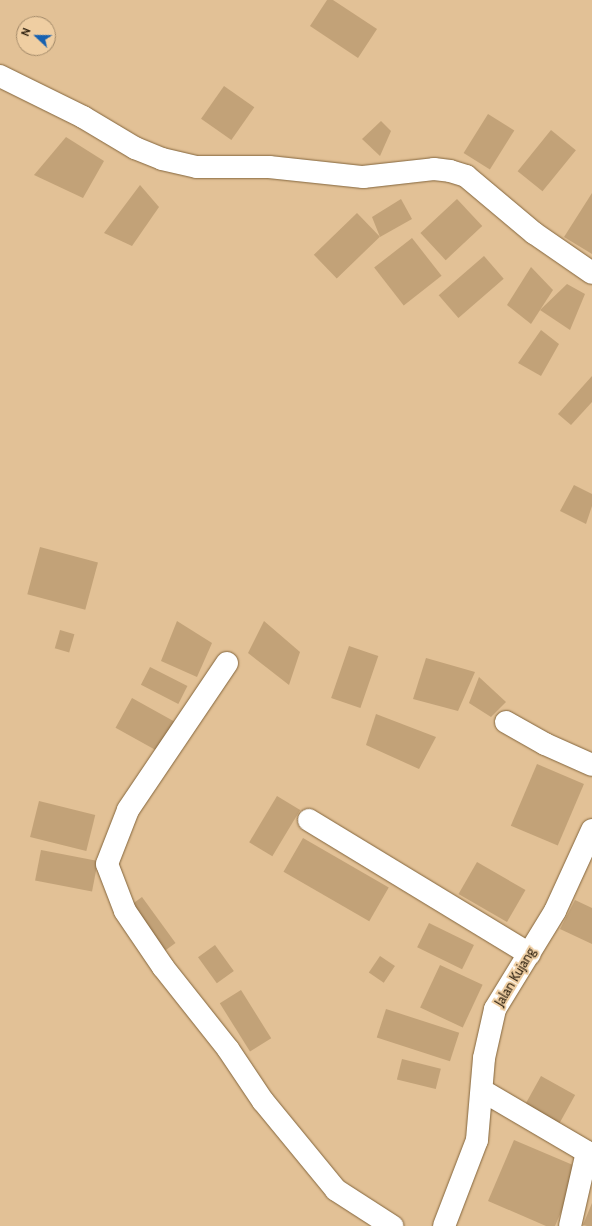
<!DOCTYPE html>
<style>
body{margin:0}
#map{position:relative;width:592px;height:1226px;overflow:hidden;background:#e2c196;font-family:Cabin,sans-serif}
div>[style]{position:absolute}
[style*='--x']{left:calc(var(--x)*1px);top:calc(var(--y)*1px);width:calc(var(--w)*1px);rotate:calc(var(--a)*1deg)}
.building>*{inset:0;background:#c2a278;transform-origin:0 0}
.roads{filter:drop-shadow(0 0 1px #83653c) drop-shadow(0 0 1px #83653c)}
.street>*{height:22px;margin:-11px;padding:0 11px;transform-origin:11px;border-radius:11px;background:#fff}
span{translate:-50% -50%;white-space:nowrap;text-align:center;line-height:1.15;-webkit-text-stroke:4px #efcea2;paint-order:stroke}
.street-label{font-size:13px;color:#2e2110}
.north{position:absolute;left:16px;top:16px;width:40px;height:40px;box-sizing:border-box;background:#efcea2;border:1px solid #a28968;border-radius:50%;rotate:292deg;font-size:11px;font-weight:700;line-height:16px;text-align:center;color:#2e2110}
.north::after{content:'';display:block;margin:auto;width:14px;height:18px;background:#1761b0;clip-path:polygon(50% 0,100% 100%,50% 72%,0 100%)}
</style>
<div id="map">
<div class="building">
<div style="clip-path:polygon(327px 0,333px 0,377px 29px,358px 58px,310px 26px)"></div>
<div style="left:224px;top:86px;width:37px;height:40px;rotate:35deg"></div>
<div style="left:488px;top:114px;width:31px;height:46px;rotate:32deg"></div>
<div style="clip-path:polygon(381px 121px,391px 131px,380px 156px,362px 139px)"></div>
<div style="left:551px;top:130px;width:32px;height:53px;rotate:39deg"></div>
<div style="clip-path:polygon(66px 137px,104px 161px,83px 198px,34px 175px)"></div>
<div style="clip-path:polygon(140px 185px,159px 207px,132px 246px,104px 233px)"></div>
<div style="clip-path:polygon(592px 193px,592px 254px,564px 237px)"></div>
<div style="clip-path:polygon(401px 199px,412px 219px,380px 237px,372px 217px)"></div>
<div style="left:457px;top:199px;width:37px;height:50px;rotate:47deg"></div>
<div style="left:357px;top:213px;width:33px;height:60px;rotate:46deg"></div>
<div style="left:412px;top:238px;width:48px;height:48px;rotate:52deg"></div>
<div style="left:484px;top:256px;width:30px;height:60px;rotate:49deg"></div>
<div style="clip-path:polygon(531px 267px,553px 290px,531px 324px,507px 305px)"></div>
<div style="clip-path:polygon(567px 284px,585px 294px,570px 330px,540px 310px)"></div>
<div style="clip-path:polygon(541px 330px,559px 344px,541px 376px,518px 363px)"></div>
<div style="clip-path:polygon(592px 376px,592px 402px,571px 425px,558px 414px)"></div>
<div style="clip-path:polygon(574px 485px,592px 494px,592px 506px,586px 524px,560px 511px)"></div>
<div style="left:40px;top:547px;width:60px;height:49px;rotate:15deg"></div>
<div style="clip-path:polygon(177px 621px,212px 643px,197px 677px,161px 661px)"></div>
<div style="clip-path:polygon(264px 621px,300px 652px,289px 685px,248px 653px)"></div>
<div style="left:60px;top:630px;width:15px;height:19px;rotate:16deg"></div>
<div style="left:349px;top:646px;width:31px;height:55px;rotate:19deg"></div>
<div style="clip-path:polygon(426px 658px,475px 672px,458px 711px,413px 699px)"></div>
<div style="left:150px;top:667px;width:42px;height:20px;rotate:27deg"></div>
<div style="clip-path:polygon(479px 677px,506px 702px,491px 717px,469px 703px)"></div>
<div style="left:132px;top:698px;width:52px;height:34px;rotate:29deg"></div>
<div style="clip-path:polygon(376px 714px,436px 737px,419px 769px,366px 745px)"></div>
<div style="left:537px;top:764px;width:51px;height:67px;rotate:23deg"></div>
<div style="left:277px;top:796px;width:27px;height:54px;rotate:31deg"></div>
<div style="left:39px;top:801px;width:58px;height:37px;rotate:14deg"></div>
<div style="left:303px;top:838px;width:99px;height:39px;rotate:30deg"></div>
<div style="left:41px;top:850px;width:58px;height:31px;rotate:11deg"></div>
<div style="left:477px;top:862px;width:56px;height:37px;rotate:30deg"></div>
<div style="left:142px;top:897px;width:57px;height:17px;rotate:54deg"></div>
<div style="clip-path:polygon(575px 900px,592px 908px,592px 944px,560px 929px)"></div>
<div style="left:429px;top:923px;width:50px;height:27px;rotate:26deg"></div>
<div style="left:215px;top:945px;width:32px;height:21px;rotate:54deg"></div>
<div style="left:380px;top:956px;width:18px;height:20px;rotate:34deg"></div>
<div style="left:440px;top:965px;width:47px;height:47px;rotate:25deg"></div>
<div style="left:241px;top:990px;width:57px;height:25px;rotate:58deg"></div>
<div style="left:386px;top:1009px;width:77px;height:30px;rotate:18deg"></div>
<div style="left:402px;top:1059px;width:40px;height:21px;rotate:14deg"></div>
<div style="left:541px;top:1076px;width:39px;height:34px;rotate:29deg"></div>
<div style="clip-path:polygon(514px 1140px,580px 1168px,555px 1226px,546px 1226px,488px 1201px)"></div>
<div style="clip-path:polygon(592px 1203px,592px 1226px,587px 1226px,583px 1225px)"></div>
</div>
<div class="roads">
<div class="street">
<div style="--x:0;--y:76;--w:93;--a:26.3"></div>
<div style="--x:83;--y:117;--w:61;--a:30.8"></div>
<div style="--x:135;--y:148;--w:29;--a:22"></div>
<div style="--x:162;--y:159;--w:36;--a:13"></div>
<div style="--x:197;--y:167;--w:72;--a:0"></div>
<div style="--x:269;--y:167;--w:95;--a:6.1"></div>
<div style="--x:363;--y:177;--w:71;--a:-6.4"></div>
<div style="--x:434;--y:169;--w:16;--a:7"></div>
<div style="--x:450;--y:171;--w:17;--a:17"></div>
<div style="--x:466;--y:176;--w:89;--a:40"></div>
<div style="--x:534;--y:233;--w:70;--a:34.6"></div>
<div style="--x:227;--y:663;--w:177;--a:124"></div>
<div style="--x:128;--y:810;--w:58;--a:111.3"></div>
<div style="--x:107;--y:864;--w:50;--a:69"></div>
<div style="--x:125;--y:911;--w:68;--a:55.8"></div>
<div style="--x:163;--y:967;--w:105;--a:51.6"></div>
<div style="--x:228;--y:1049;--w:63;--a:56.1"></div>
<div style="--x:263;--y:1101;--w:115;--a:50.6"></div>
<div style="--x:336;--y:1190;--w:67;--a:32.7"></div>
<div style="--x:506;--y:722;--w:45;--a:29.4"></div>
<div style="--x:545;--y:744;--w:51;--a:24.1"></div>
<div style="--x:309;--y:820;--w:258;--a:31.3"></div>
<div style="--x:483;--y:1091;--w:126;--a:30.4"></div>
<div style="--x:444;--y:1226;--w:92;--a:-69"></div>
<div style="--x:477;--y:1140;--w:82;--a:-85.1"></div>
<div style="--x:484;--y:1058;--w:50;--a:-77.3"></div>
<div style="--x:495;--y:1009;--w:115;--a:-58.5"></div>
<div style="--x:555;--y:911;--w:89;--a:-65.4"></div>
<div style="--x:570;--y:1226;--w:76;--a:-77.1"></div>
</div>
</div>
<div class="street-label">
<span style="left:515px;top:977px;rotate:-59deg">Jalan Kujang</span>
</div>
<div class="north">N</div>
</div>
